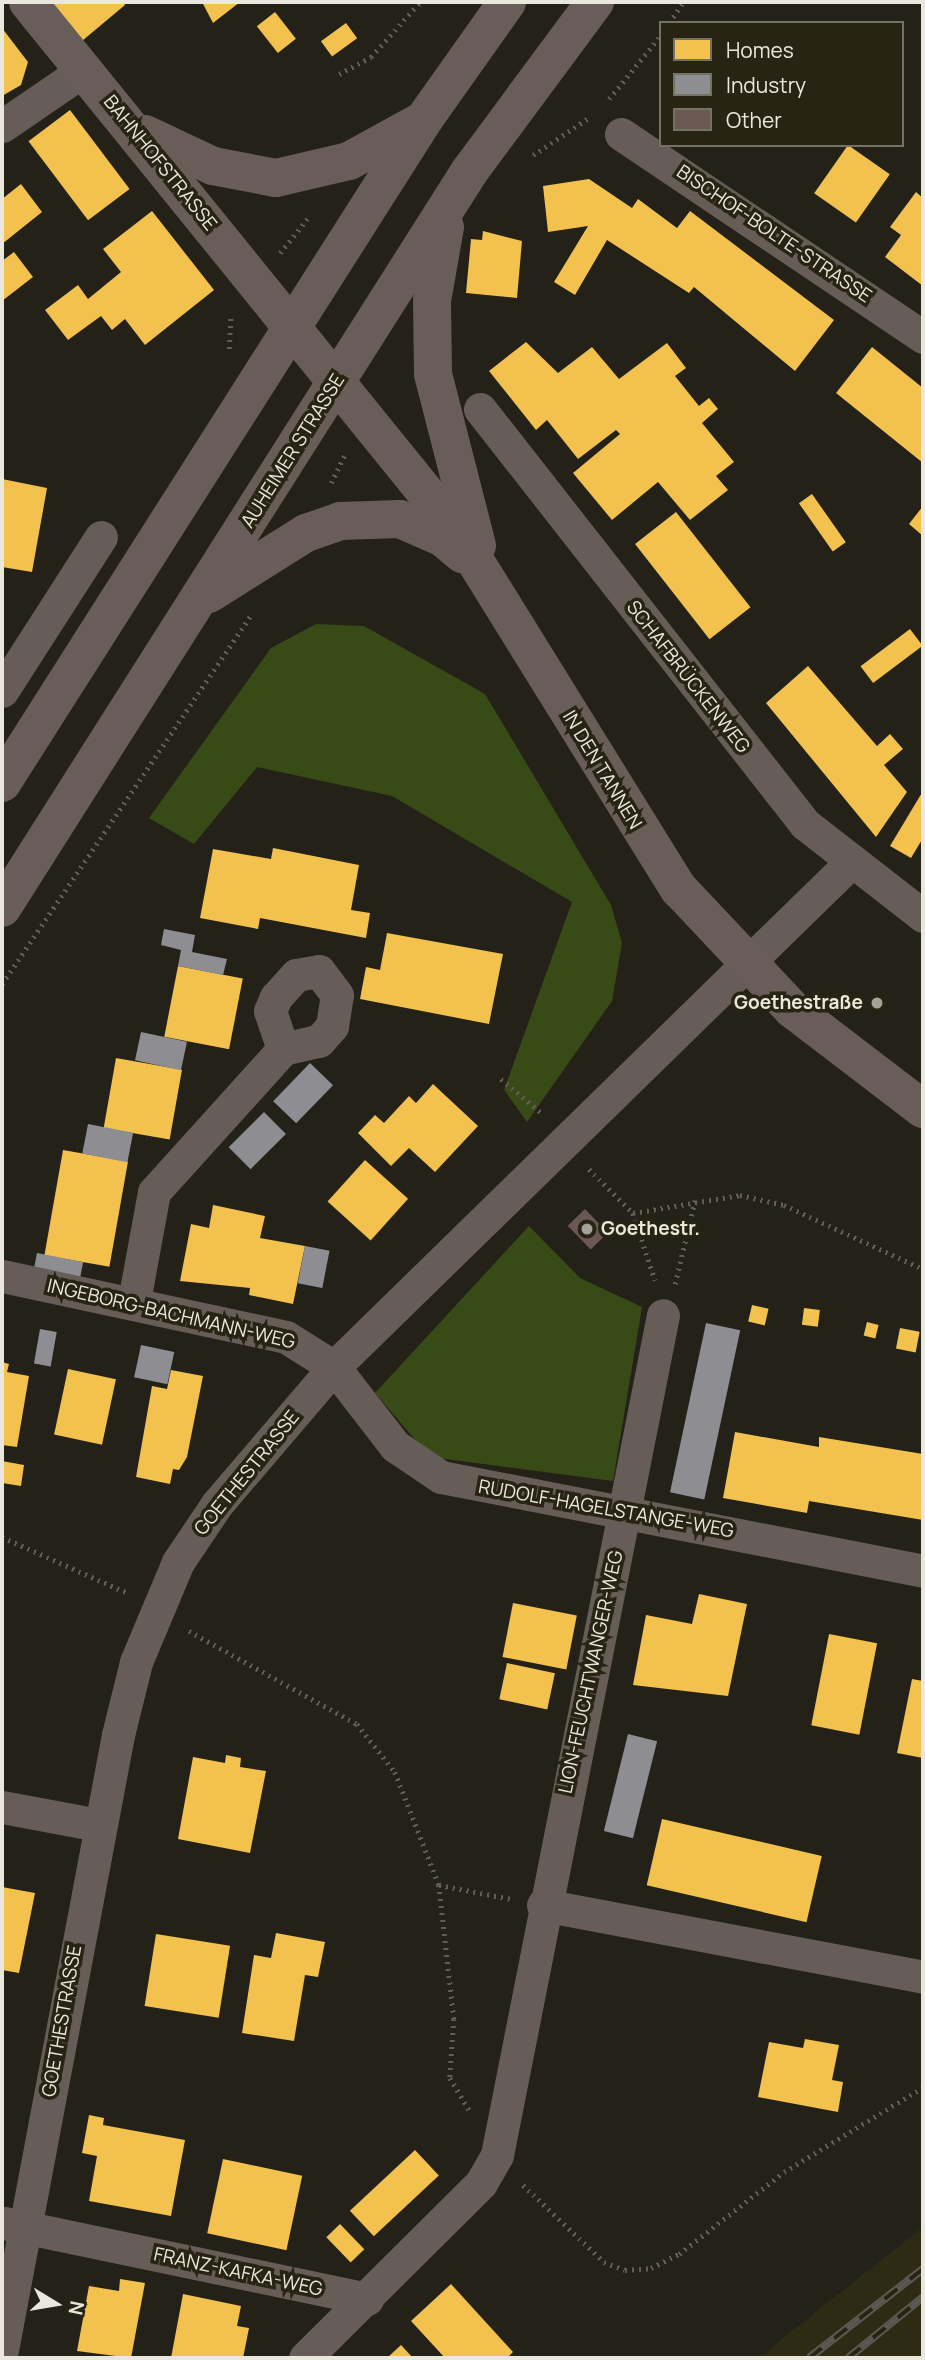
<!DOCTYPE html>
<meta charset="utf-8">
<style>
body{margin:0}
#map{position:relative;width:925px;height:2360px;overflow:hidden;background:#232118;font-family:Manrope,sans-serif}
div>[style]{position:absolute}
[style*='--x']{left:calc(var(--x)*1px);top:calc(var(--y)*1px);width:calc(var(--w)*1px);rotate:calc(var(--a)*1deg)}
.built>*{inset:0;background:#2f2a13}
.green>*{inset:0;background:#384b17}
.homes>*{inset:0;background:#f2c14e;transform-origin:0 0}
.industry>*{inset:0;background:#8d8d92;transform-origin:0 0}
.building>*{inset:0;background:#6a5852;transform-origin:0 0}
.path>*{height:4.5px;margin-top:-2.25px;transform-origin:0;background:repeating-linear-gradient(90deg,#635c58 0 2px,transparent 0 7px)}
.street>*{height:33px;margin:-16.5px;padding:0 16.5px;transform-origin:16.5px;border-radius:16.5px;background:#665c58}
.secondary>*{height:38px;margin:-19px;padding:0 19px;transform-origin:19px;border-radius:19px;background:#695d59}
.rail>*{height:8px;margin-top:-4px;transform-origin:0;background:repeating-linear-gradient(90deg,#282413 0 16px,#5e5853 0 32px);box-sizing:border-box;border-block:2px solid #5e5853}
.dots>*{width:19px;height:19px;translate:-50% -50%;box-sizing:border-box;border:4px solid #282413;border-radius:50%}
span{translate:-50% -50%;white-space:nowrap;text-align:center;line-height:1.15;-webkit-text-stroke:7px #282413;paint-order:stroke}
.street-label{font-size:19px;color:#eae7dc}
.poi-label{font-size:19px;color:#eae7dc;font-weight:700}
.right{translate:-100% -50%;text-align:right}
.left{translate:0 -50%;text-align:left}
.frame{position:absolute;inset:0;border:4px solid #eae7dc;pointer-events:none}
.legend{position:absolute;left:659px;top:21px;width:245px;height:126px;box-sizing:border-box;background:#282413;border:2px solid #767263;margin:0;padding:9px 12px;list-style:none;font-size:21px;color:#eae7dc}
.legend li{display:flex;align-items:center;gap:14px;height:35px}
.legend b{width:35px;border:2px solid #767263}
.north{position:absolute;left:21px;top:2269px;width:70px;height:70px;-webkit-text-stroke:5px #282413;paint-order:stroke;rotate:101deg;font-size:19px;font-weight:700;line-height:28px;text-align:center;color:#eae7dc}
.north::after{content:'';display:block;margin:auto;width:24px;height:32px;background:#eae7dc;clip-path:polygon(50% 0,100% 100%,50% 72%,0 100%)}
</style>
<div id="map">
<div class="built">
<div style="clip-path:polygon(923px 2227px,923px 2358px,760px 2358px,788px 2334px)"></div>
</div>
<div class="green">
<div style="clip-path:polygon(316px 624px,364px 626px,485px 694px,611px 905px,622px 943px,612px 1001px,527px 1122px,504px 1090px,572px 902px,392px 796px,257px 767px,194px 844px,149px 818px,271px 648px)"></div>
<div style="clip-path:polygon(529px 1226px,580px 1278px,642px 1307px,613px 1481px,430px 1457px,375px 1393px)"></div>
</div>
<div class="homes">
<div style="clip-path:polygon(50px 2px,123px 2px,125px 5px,82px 41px)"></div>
<div style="clip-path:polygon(202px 2px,240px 2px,213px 23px)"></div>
<div style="left:275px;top:12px;width:34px;height:23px;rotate:52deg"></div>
<div style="left:346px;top:23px;width:19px;height:31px;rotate:54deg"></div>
<div style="clip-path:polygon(2px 28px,28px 62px,21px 85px,2px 96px)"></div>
<div style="left:70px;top:110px;width:99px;height:52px;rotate:53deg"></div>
<div style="left:848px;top:145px;width:51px;height:59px;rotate:35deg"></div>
<div style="clip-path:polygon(589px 179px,632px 208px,638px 199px,677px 228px,690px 211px,834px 320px,795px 371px,694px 287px,689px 293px,607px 240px,575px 295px,554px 282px,588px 226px,548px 232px,543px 186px)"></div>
<div style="clip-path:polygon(21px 184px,42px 212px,2px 244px,2px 199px)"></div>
<div style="clip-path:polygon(916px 192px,923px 198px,923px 286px,885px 257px,901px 235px,890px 227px)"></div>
<div style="clip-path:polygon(152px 211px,214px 290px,145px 345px,125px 319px,112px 330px,101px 316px,68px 340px,45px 310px,78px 285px,88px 299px,121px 272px,103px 249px)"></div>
<div style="clip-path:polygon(483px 231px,522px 241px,517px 298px,466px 293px,471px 239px,482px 240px)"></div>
<div style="clip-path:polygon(14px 252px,33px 277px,2px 301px,2px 261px)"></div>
<div style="clip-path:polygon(526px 342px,558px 373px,592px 347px,619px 379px,667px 343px,686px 368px,675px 376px,699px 406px,709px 398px,718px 409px,702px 423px,734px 462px,716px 476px,728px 490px,690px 520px,658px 482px,612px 520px,573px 473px,620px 434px,616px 430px,578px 459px,547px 420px,536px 430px,489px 371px)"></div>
<div style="clip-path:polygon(872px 347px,923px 388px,923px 463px,836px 393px)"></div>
<div style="clip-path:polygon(2px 479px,47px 488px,32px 572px,2px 567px)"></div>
<div style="left:812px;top:494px;width:59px;height:16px;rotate:55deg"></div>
<div style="clip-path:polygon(923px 506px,923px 536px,909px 524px)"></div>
<div style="left:676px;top:512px;width:121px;height:52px;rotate:52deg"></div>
<div style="left:910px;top:629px;width:21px;height:62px;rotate:53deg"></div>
<div style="clip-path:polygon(808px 666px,877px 746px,890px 734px,903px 749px,884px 765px,907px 792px,876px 837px,766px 703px)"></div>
<div style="clip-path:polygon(923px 791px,923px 838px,911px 858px,890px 846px)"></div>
<div style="clip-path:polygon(273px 848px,359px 865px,351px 910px,370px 913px,366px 938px,260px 918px,258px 929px,200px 918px,213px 849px,271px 859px)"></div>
<div style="clip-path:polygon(387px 933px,503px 954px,489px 1024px,360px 999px,366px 967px,380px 970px)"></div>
<div style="left:178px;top:966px;width:66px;height:72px;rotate:11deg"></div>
<div style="left:116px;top:1058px;width:67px;height:71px;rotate:10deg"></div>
<div style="clip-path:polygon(433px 1084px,478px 1126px,435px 1172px,409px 1148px,391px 1166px,358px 1133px,375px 1115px,384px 1123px,409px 1096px,416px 1103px)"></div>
<div style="left:63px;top:1150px;width:66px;height:107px;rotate:10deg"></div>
<div style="left:365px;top:1160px;width:58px;height:56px;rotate:42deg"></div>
<div style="clip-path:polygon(213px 1205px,265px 1216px,260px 1238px,305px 1246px,293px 1304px,249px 1295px,250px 1288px,180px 1281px,191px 1224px,209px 1228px)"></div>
<div style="left:752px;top:1305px;width:17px;height:17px;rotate:13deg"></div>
<div style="left:804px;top:1308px;width:16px;height:17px;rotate:7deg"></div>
<div style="left:867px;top:1322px;width:12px;height:14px;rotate:14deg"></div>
<div style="left:900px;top:1328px;width:20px;height:21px;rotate:11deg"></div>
<div style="clip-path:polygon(2px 1362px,9px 1364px,7px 1372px,29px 1376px,17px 1447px,2px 1445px)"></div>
<div style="left:68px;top:1369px;width:49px;height:67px;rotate:12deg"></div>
<div style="clip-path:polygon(171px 1370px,203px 1376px,187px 1457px,179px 1470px,173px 1469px,170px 1484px,136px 1477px,152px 1386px,167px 1389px)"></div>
<div style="clip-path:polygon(735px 1432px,819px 1447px,819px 1437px,923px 1454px,923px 1520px,809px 1501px,807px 1513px,723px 1498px)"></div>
<div style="clip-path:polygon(2px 1461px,24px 1465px,21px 1486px,2px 1483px)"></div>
<div style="clip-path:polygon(699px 1594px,747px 1604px,728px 1696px,633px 1685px,646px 1615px,692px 1624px)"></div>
<div style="left:513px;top:1603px;width:65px;height:55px;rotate:11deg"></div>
<div style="left:829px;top:1634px;width:49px;height:93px;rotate:11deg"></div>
<div style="left:507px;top:1663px;width:49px;height:37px;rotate:12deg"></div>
<div style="clip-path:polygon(912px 1679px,923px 1681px,923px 1758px,897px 1753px)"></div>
<div style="clip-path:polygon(226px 1755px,241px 1758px,240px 1767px,266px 1771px,250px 1853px,178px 1839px,193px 1757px,225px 1763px)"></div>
<div style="left:662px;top:1819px;width:164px;height:68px;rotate:13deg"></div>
<div style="clip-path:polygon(2px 1887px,35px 1893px,19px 1973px,2px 1970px)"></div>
<div style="clip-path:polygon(276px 1933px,325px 1942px,318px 1977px,305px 1975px,294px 2041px,242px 2033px,254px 1955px,271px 1958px)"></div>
<div style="left:156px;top:1934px;width:75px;height:73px;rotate:9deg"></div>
<div style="clip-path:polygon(805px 2039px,839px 2045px,832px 2080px,843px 2082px,838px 2112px,758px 2097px,769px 2042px,803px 2048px)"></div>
<div style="clip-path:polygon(89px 2115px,104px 2118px,103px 2125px,185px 2140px,171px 2216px,89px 2201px,97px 2156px,82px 2153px)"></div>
<div style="left:415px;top:2150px;width:35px;height:89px;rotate:47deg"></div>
<div style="left:223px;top:2159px;width:81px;height:76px;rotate:12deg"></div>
<div style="left:340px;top:2224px;width:35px;height:19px;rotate:46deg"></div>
<div style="clip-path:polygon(120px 2279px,145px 2283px,131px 2358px,77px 2351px,89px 2286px,119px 2291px)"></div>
<div style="clip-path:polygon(451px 2284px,513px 2352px,507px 2358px,445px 2358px,411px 2321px)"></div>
<div style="clip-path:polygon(183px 2294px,241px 2306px,237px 2326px,249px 2328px,243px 2358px,171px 2358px)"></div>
<div style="clip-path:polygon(401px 2345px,413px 2358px,387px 2358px)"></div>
</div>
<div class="industry">
<div style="clip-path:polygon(164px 929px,195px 935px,192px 952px,227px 959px,223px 975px,178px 966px,181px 950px,161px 945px)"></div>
<div style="left:141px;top:1032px;width:47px;height:29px;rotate:12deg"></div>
<div style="left:310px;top:1063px;width:32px;height:53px;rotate:44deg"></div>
<div style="left:264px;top:1112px;width:31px;height:50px;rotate:45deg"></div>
<div style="left:88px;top:1124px;width:46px;height:30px;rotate:11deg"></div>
<div style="left:305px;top:1246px;width:25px;height:38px;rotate:11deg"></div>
<div style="left:37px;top:1253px;width:47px;height:17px;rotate:11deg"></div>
<div style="left:706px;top:1323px;width:35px;height:173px;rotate:12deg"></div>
<div style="left:40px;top:1329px;width:17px;height:35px;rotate:10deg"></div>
<div style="left:141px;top:1345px;width:34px;height:33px;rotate:12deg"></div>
<div style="left:628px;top:1734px;width:30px;height:100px;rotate:14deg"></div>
</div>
<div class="building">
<div style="left:585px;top:1209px;width:33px;height:24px;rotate:46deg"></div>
</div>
<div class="path">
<div style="--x:669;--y:23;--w:25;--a:-56"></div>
<div style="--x:339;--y:74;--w:36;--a:-28"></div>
<div style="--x:371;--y:57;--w:74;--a:-48.3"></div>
<div style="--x:609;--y:99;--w:82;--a:-50.9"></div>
<div style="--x:533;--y:155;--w:65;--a:-33.7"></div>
<div style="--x:280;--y:253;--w:45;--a:-51.3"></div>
<div style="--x:229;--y:349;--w:33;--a:-87"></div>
<div style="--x:331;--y:483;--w:32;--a:-64"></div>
<div style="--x:2;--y:984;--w:444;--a:-56"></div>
<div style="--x:501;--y:1079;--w:55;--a:39.8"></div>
<div style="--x:589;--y:1169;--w:62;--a:45"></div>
<div style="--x:633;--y:1213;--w:109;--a:-9.5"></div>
<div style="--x:740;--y:1195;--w:45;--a:12.8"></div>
<div style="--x:784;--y:1205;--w:153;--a:24.7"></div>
<div style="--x:633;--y:1213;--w:71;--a:71.8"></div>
<div style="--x:675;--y:1284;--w:86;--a:-76.6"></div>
<div style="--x:2;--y:1537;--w:138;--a:24"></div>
<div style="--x:189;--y:1631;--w:192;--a:29"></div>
<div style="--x:357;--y:1724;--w:61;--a:51.6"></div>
<div style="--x:395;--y:1772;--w:121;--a:68.7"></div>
<div style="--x:439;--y:1885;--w:135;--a:83.6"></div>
<div style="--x:454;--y:2019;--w:59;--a:93.9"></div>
<div style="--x:450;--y:2078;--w:37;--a:59"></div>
<div style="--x:439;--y:1885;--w:73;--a:11"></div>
<div style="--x:523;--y:2185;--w:112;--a:43.5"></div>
<div style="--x:604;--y:2262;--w:22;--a:21"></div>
<div style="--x:625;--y:2270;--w:26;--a:-4"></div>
<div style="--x:651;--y:2268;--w:31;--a:-27"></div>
<div style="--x:679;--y:2254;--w:133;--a:-38"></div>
<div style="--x:784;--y:2172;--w:163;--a:-31.4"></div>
</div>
<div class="street">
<div style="--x:2;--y:126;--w:99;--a:-34.3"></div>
<div style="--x:621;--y:134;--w:364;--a:33.9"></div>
<div style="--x:480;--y:409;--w:527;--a:51.93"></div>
<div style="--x:805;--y:824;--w:150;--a:37.9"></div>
<div style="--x:2;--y:691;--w:183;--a:-57.3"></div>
<div style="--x:2;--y:1276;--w:290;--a:12.1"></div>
<div style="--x:286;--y:1337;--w:57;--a:32"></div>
<div style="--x:334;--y:1367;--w:100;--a:52.3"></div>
<div style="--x:395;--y:1446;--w:55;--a:34"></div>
<div style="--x:441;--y:1477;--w:491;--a:11"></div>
<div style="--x:134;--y:1301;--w:111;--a:-79.6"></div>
<div style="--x:154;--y:1192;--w:193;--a:-47.9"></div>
<div style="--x:283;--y:1049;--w:37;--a:-13"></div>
<div style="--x:319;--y:1041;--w:20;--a:-49"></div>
<div style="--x:332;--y:1026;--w:31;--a:-81"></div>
<div style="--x:337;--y:995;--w:30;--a:-127"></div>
<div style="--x:319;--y:971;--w:23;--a:170"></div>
<div style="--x:296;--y:975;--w:30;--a:132"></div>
<div style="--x:276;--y:997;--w:15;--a:113"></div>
<div style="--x:270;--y:1011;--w:40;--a:71.1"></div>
<div style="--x:2;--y:1807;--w:98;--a:10.6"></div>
<div style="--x:543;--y:1905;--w:387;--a:10.7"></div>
<div style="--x:4;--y:2223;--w:371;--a:11.8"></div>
<div style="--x:2;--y:2350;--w:626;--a:-79.32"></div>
<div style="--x:118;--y:1735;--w:75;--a:-76.1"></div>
<div style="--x:136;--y:1662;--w:108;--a:-67.2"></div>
<div style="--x:178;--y:1562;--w:70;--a:-56.1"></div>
<div style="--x:217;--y:1504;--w:180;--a:-49.5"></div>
<div style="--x:334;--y:1367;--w:720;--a:-44.32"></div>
<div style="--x:305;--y:2358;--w:248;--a:-44.8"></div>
<div style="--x:481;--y:2183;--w:32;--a:-60"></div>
<div style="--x:497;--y:2155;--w:856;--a:-78.82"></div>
</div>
<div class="secondary">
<div style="--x:28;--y:2;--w:680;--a:50.97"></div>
<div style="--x:456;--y:530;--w:423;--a:58.2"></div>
<div style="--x:679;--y:889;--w:165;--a:46.7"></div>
<div style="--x:792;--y:1009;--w:165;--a:37.4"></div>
<div style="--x:145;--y:134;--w:75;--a:25.2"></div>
<div style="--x:213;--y:166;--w:64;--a:10.8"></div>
<div style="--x:276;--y:178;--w:75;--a:-13.1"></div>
<div style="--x:349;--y:161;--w:79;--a:-28.8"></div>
<div style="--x:445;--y:227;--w:75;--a:100"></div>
<div style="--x:432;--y:301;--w:73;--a:89.2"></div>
<div style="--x:433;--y:374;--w:177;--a:75.6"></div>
<div style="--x:209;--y:594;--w:115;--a:-32.2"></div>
<div style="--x:306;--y:533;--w:36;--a:-19"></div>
<div style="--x:340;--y:521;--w:60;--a:-1.9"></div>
<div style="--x:400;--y:519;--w:47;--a:23.8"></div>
<div style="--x:443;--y:538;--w:25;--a:40"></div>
<div style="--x:2;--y:783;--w:788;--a:-57.54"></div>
<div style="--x:425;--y:118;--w:142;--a:-54.7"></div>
<div style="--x:2;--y:908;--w:872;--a:-57.6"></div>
<div style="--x:469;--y:172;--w:212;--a:-53.5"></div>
</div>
<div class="rail">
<div style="--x:809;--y:2358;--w:145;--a:-38"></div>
<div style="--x:848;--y:2358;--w:97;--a:-39.1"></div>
</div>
<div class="dots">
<div style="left:877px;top:1003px;background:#a4a297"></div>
<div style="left:587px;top:1229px;background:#a4a297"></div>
</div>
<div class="street-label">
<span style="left:160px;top:163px;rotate:51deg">BAHNHOFSTRASSE</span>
<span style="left:774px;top:234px;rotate:34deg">BISCHOF-BOLTE-STRASSE</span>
<span style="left:293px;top:451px;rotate:-58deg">AUHEIMER STRASSE</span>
<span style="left:688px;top:677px;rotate:52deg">SCHAFBRÜCKENWEG</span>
<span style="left:602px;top:770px;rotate:59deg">IN DEN TANNEN</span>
<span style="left:171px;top:1314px;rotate:13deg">INGEBORG-BACHMANN-WEG</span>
<span style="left:247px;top:1473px;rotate:-51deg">GOETHESTRASSE</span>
<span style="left:606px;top:1509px;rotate:10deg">RUDOLF-HAGELSTANGE-WEG</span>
<span style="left:591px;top:1672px;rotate:-78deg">LION-FEUCHTWANGER-WEG</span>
<span style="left:62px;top:2021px;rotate:-80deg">GOETHESTRASSE</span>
<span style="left:238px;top:2272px;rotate:12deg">FRANZ-KAFKA-WEG</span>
</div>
<div class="poi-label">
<span class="right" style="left:863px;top:1003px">Goethestraße</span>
<span class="left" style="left:601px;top:1229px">Goethestr.</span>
</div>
<div class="frame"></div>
<ul class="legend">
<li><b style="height:19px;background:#f2c14e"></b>Homes</li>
<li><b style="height:19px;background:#8d8d92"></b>Industry</li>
<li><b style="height:19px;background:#6a5852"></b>Other</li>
</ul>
<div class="north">N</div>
</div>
